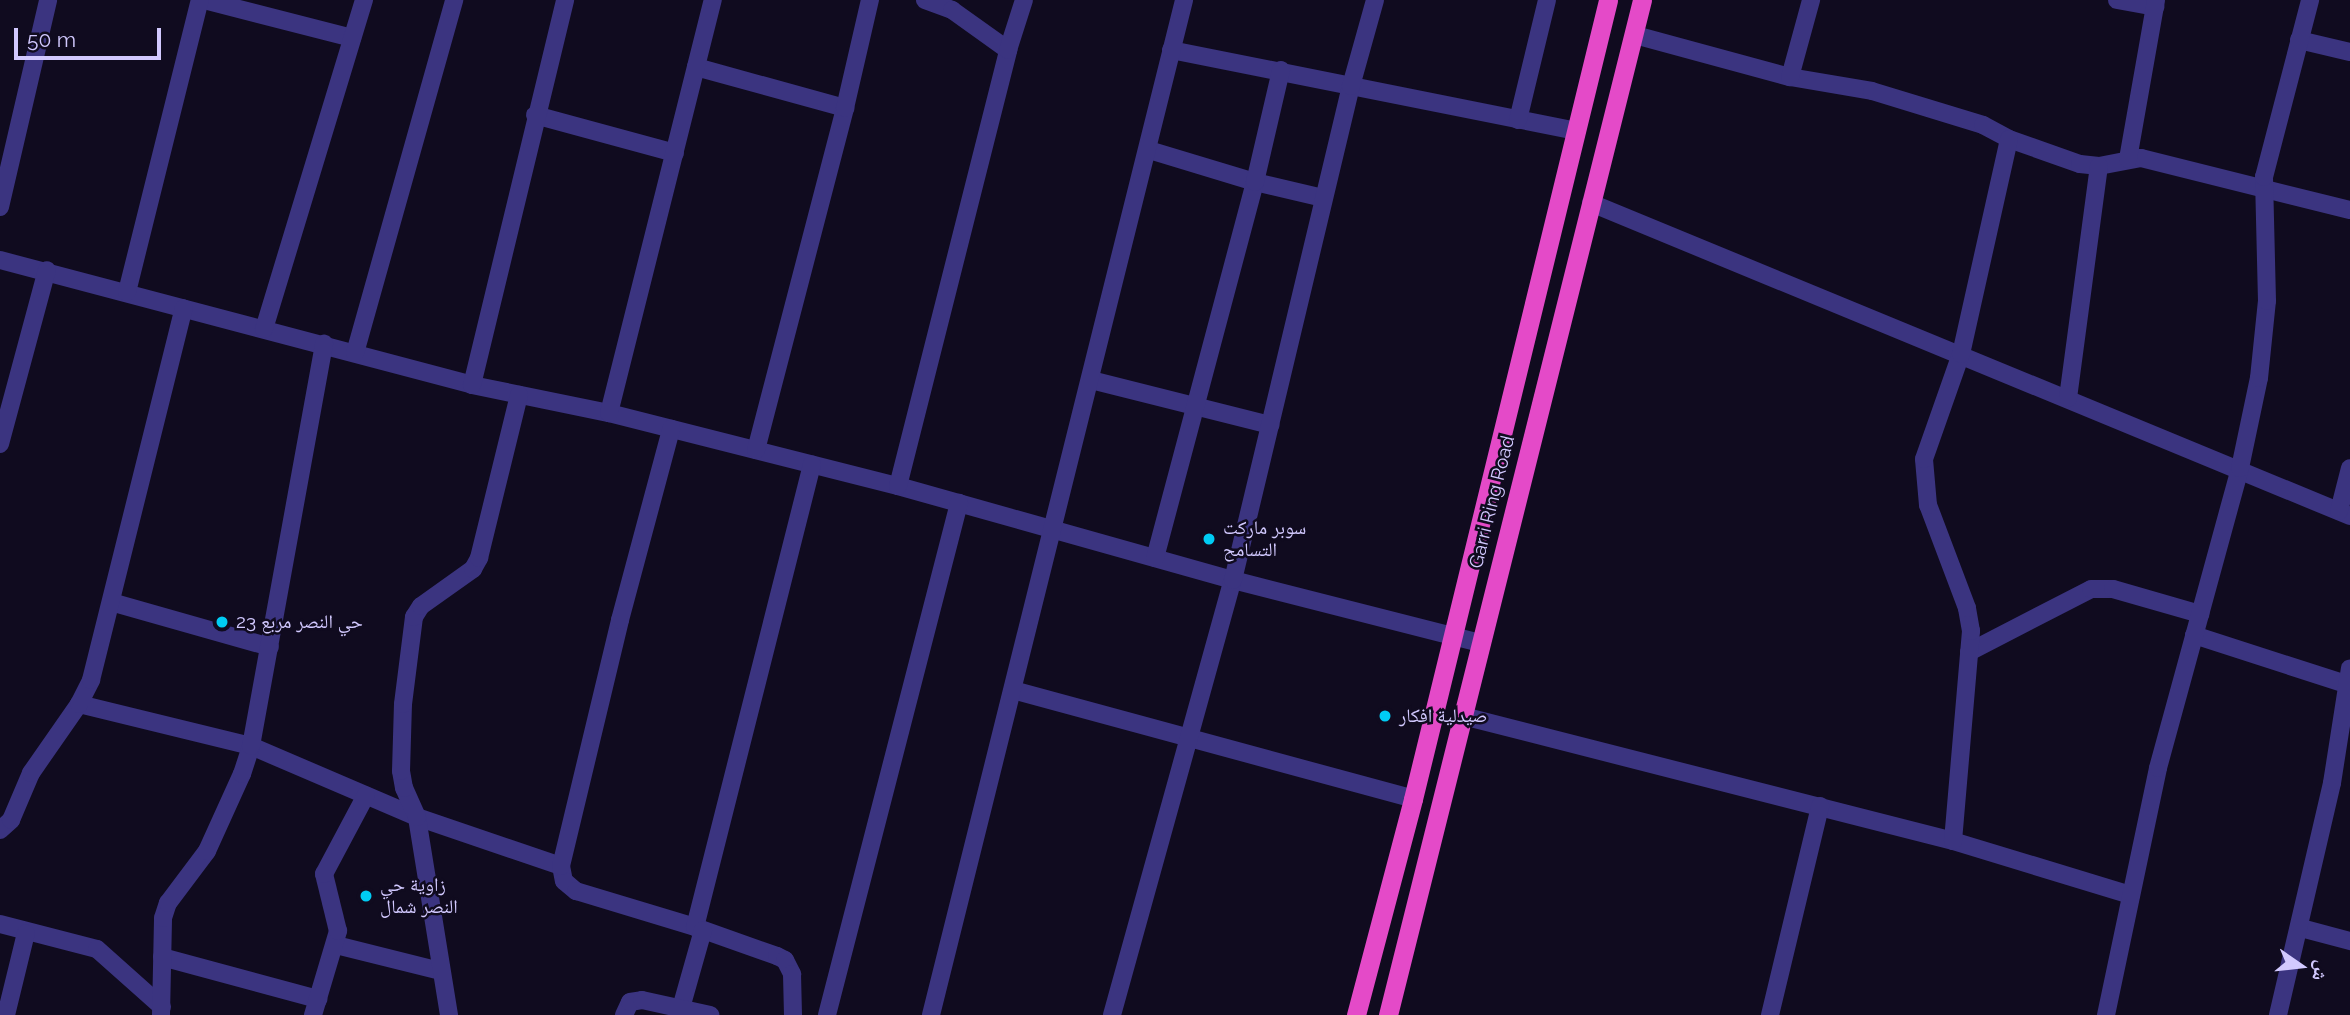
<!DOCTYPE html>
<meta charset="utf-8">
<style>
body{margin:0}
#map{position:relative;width:2350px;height:1015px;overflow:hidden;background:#100b1f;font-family:Raleway,"Noto Naskh Arabic",sans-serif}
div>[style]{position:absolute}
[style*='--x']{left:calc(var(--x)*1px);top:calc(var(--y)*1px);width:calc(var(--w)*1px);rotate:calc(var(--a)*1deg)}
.minor>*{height:18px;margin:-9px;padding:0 9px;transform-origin:9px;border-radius:9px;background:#3b3480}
.trunk>*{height:19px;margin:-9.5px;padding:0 9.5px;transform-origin:9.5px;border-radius:9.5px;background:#e44ac8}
.dots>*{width:19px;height:19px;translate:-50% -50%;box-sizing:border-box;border:4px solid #100b1f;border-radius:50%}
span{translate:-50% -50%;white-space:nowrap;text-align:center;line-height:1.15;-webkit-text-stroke:5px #100b1f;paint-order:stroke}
.street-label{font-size:19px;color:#d2c9ff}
.poi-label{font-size:19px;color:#d2c9ff}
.left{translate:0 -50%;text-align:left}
.north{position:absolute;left:2266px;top:931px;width:70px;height:70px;-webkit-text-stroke:5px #100b1f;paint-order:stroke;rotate:104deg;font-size:19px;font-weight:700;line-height:28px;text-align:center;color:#d2c9ff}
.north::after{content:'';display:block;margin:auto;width:24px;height:32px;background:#d2c9ff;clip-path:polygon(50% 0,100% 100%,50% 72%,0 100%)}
.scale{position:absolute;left:14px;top:28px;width:147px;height:32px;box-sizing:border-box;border:4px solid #d2c9ff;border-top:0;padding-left:9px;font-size:21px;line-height:24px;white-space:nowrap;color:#d2c9ff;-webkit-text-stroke:5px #100b1f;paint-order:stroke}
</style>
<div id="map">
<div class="minor">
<div style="--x:204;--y:0;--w:153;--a:14.4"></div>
<div style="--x:925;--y:0;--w:29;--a:20"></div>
<div style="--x:952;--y:10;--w:69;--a:35.5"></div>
<div style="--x:2117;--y:0;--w:39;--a:10"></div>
<div style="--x:1635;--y:35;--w:161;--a:15.2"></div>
<div style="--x:1790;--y:77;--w:83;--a:9.7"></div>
<div style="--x:1872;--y:91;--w:116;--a:17"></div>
<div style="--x:1983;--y:125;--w:30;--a:28"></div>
<div style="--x:2009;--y:139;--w:75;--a:19.4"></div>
<div style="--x:2080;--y:164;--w:19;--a:6"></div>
<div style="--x:2099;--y:166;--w:43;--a:-10.8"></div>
<div style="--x:2141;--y:158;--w:215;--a:14"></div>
<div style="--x:2299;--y:40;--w:52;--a:13.2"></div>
<div style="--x:1171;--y:50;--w:413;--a:11.3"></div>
<div style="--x:696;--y:67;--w:155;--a:15.4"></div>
<div style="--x:1790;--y:77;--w:80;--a:-74.7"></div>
<div style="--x:535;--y:115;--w:145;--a:15.2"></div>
<div style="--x:1518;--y:120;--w:123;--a:-76.4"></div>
<div style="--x:1149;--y:150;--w:111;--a:16.8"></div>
<div style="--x:1255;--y:182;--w:70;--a:13.2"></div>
<div style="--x:2128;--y:159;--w:161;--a:-80"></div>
<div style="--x:1591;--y:203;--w:821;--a:22.41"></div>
<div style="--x:0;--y:207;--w:212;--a:-76.9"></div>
<div style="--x:0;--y:260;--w:488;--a:14.8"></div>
<div style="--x:472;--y:385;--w:140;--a:11.6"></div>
<div style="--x:609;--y:413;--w:298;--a:14.2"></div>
<div style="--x:898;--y:486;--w:348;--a:15.7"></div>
<div style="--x:1233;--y:580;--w:255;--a:14.3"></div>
<div style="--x:127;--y:292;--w:301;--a:-76"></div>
<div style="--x:264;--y:329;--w:344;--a:-73.1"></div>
<div style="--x:355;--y:353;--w:367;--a:-74.3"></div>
<div style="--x:1091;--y:380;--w:185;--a:14.1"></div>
<div style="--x:472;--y:385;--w:396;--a:-76.4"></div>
<div style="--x:2068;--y:398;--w:234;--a:-82.4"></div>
<div style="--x:609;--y:413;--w:426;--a:-75.9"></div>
<div style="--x:0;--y:444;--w:180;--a:-74.9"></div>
<div style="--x:756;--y:450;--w:353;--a:-75.4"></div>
<div style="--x:845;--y:108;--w:111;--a:-77"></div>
<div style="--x:898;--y:486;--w:450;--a:-75.8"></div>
<div style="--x:1008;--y:50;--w:52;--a:-72.3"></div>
<div style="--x:2339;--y:511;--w:44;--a:-75.7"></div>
<div style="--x:1155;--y:558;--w:389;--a:-75.1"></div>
<div style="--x:1255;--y:182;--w:115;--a:-76.9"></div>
<div style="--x:111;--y:602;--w:165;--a:15.8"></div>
<div style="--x:2194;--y:635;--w:160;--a:17.9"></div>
<div style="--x:1969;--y:652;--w:137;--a:-27.3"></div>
<div style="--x:2091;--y:589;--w:22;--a:0"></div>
<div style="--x:2113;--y:589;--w:91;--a:16"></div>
<div style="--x:1013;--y:690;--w:415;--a:15.2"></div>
<div style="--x:79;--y:704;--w:177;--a:13.7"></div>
<div style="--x:251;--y:746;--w:181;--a:23.2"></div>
<div style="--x:417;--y:817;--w:152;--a:18.8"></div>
<div style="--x:561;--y:866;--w:15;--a:79"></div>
<div style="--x:564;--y:881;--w:16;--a:40"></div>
<div style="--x:576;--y:891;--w:124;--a:16.8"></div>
<div style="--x:695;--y:927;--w:87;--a:19.5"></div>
<div style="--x:777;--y:956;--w:9;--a:27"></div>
<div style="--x:785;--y:960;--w:16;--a:63"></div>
<div style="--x:792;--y:974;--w:41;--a:88.6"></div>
<div style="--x:1463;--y:716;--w:506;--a:14.31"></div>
<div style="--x:1953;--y:841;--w:186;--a:16.9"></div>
<div style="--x:0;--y:830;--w:15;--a:-42"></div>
<div style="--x:11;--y:820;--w:51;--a:-66.9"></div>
<div style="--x:31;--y:773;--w:84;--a:-55.2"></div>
<div style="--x:79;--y:704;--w:27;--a:-63"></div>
<div style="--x:91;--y:680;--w:383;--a:-76"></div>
<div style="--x:1953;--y:841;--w:211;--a:-85.1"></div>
<div style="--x:1971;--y:631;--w:23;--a:-100"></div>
<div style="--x:1967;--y:608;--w:110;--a:-110.7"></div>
<div style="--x:1928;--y:505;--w:46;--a:-95"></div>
<div style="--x:1924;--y:459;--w:111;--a:-70.6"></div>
<div style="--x:1961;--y:354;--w:220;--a:-77.4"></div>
<div style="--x:561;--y:866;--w:253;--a:-76.5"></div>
<div style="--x:620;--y:620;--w:198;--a:-75"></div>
<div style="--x:0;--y:924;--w:100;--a:14.5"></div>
<div style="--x:97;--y:949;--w:87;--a:41.7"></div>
<div style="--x:695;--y:927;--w:477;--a:-75.8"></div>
<div style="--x:2301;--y:928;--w:51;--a:14.9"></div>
<div style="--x:336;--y:945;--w:107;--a:14"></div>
<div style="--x:162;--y:957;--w:162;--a:15.1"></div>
<div style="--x:681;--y:1008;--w:81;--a:-74.2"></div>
<div style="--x:6;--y:1015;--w:84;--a:-76.3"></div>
<div style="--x:161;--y:1015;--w:97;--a:-88.8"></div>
<div style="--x:163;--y:918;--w:16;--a:-72"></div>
<div style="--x:168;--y:903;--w:65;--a:-53.1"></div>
<div style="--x:207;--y:851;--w:85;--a:-65.6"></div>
<div style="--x:242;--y:774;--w:29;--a:-72"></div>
<div style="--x:251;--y:746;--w:409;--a:-79.7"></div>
<div style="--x:313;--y:1015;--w:88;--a:-73.4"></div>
<div style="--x:338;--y:931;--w:59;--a:-103.8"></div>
<div style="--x:324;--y:874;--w:89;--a:-62"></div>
<div style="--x:449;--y:1015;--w:201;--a:-99.2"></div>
<div style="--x:417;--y:817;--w:32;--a:-114"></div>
<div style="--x:404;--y:788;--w:17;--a:-100"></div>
<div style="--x:401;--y:771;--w:67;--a:-88.3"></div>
<div style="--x:403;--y:704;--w:88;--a:-82.8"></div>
<div style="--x:414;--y:617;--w:13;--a:-58"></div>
<div style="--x:421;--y:606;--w:64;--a:-35.4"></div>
<div style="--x:473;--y:569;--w:13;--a:-61"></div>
<div style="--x:479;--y:558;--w:168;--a:-76.2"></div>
<div style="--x:624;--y:1015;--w:14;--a:-65"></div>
<div style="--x:630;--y:1002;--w:12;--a:-9"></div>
<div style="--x:642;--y:1000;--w:70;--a:12.4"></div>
<div style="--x:827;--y:1015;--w:529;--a:-75.54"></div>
<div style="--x:931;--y:1015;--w:1046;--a:-76"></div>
<div style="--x:1112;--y:1015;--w:452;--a:-74.5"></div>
<div style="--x:1233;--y:580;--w:508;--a:-76.57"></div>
<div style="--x:1351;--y:86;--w:89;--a:-74.4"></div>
<div style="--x:1770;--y:1015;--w:215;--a:-76.5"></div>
<div style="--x:2106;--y:1015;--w:252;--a:-78.1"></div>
<div style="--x:2158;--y:768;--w:311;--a:-74.7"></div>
<div style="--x:2240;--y:468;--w:92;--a:-78.1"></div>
<div style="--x:2259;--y:378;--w:77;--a:-84.1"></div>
<div style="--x:2267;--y:301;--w:124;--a:-91.4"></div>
<div style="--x:2264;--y:177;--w:183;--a:-75.4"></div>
<div style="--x:2278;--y:1015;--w:238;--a:-76.9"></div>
<div style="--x:2332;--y:783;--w:116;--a:-81.1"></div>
</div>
<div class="trunk">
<div style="--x:1356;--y:1015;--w:223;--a:-75.2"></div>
<div style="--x:1413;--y:799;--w:822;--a:-76.28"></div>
<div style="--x:1388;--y:1015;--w:1046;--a:-75.95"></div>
</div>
<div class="dots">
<div style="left:1209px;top:539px;background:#00ccf4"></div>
<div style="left:222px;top:622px;background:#00ccf4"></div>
<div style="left:1385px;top:716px;background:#00ccf4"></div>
<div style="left:366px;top:896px;background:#00ccf4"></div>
</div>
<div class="street-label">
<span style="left:1492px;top:502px;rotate:-76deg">Garri Ring Road</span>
</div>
<div class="poi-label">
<span class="left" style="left:1223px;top:539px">سوبر ماركت<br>التسامح</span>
<span class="left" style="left:236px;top:622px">حي النصر مربع 23</span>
<span class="left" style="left:1399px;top:716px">صيدلية افكار</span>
<span class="left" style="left:380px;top:896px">زاوية حي<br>النصر شمال</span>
</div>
<div class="north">ش</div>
<div class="scale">50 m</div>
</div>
